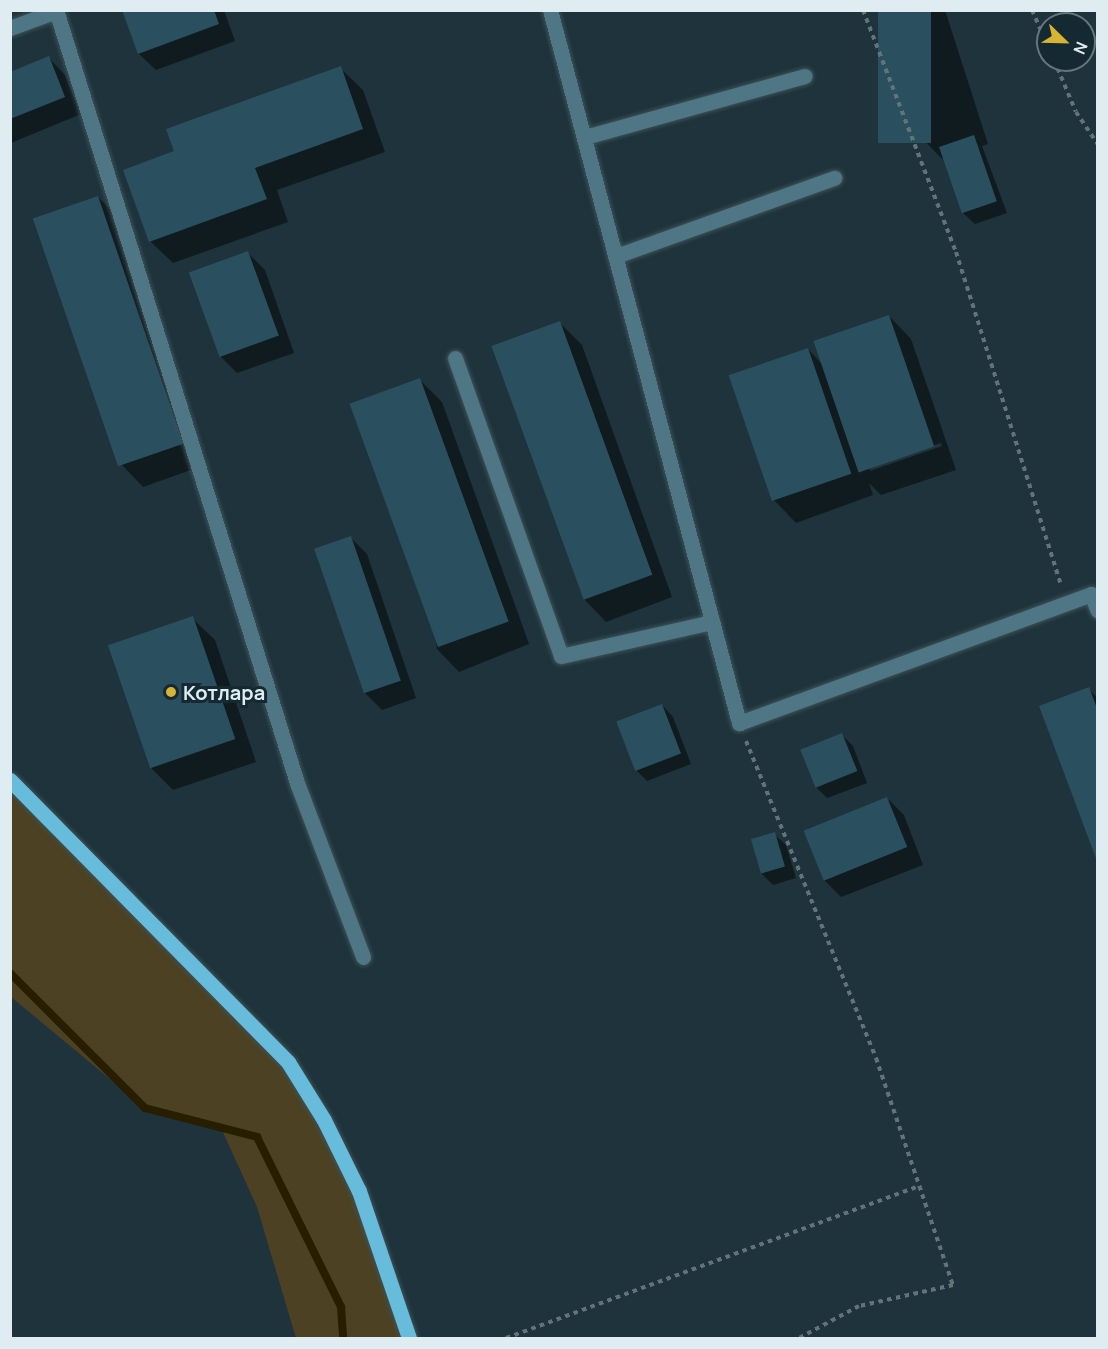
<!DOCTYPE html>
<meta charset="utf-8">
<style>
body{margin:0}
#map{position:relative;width:1108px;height:1349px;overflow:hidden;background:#1e333b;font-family:Manrope,sans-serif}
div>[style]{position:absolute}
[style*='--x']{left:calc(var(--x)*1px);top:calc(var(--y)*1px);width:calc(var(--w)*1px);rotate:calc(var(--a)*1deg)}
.green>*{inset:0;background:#4c4223}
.shadow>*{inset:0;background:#0007}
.stream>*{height:8px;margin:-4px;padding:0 4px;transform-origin:4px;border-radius:4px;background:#271e00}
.building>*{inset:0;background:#2a505f;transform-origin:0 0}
.path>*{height:4px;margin-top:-2px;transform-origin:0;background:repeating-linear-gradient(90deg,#61747a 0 4.5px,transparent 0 9px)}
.roads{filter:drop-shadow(0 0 2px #3d5158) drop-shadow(0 0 2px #3d5158)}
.minor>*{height:15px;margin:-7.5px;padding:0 7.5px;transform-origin:7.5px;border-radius:7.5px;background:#4f7685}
.major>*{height:15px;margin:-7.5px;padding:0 7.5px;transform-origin:7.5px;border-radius:7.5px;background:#67bbdb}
.dots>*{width:16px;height:16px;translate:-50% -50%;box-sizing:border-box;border:3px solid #142931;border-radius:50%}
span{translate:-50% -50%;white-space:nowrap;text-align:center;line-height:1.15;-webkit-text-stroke:6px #142931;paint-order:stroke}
.poi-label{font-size:20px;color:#dfecf1;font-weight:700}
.left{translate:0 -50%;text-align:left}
.frame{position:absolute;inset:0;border:12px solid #dfecf1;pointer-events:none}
.north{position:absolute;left:1036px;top:12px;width:60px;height:60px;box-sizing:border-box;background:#142931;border:2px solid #65777e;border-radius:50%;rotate:113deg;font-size:16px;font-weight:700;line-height:24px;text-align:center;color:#dfecf1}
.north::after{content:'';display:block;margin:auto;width:21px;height:27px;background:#d7b434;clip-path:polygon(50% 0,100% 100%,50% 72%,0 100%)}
</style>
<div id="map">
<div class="green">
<div style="clip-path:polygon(10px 780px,288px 1062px,324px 1120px,409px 1338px,296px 1338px,257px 1207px,221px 1128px,145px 1108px,11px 997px)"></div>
</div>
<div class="shadow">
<div style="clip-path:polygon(123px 10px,224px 10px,235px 41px,156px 70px,139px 54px)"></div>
<div style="clip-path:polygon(879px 10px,945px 10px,988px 144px,982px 146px,1007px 213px,975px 224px,963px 213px,945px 158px,942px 159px,920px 136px)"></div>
<div style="clip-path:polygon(49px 58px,65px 75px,81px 114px,11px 143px,10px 73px)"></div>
<div style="clip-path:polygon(340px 68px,363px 90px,385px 152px,277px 190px,288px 222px,173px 263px,150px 241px,176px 152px)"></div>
<div style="clip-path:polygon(98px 197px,115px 214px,205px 465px,143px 487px,121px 464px)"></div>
<div style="clip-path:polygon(248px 253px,265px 270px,294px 353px,237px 373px,220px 356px,191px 274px)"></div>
<div style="clip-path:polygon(evenodd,889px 316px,911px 339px,956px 470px,881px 495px,869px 483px,873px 495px,796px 523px,774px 500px,808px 349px,822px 364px,889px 316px,941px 443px,942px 446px,870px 471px,870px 468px,941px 443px)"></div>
<div style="clip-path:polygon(560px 323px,582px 345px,672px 597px,606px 622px,584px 599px)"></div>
<div style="clip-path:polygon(420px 380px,442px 402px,529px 644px,459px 672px,437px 649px)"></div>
<div style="clip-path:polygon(350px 537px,367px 554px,416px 698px,382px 710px,365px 693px)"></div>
<div style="clip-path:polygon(192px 618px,215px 640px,256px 762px,173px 790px,151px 768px)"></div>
<div style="clip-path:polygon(1088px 689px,1098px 698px,1098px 858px,1041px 707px)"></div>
<div style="clip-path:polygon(662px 705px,673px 717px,691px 764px,647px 781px,636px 770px)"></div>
<div style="clip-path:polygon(842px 735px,853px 746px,867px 783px,827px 798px,816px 787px)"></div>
<div style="clip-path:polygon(887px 798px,904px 815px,923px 865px,841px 897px,824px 880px,805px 831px)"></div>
<div style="clip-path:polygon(774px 834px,786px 845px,796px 878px,773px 885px,762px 874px)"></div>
</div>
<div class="stream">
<div style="--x:10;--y:973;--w:191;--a:45"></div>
<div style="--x:145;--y:1108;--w:116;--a:14.5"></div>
<div style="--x:257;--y:1137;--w:190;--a:63.7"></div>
<div style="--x:341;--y:1307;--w:31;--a:86"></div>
</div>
<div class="building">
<div style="clip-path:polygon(122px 10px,214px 10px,219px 24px,138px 54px)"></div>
<div style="left:878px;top:10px;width:53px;height:133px"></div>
<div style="clip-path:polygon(49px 56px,65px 97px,10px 119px,10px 72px)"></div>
<div style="clip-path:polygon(341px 66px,363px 129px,255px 168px,267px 199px,149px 242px,123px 170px,174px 151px,166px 129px)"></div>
<div style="left:974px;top:135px;width:70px;height:37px;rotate:71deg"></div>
<div style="left:98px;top:196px;width:262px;height:69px;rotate:71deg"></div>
<div style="left:248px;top:251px;width:90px;height:63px;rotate:70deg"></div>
<div style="left:889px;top:315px;width:139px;height:80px;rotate:71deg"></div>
<div style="left:560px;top:321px;width:270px;height:73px;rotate:70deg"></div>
<div style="left:808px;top:348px;width:133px;height:84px;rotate:71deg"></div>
<div style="left:420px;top:378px;width:259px;height:75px;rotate:70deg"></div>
<div style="left:351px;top:536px;width:153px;height:39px;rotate:71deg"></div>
<div style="left:193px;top:616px;width:130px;height:90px;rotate:71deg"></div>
<div style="clip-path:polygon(1089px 687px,1098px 711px,1097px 861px,1039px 706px)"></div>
<div style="left:662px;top:704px;width:53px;height:49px;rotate:69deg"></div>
<div style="left:842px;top:733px;width:41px;height:45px;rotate:68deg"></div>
<div style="left:887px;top:797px;width:54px;height:90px;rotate:68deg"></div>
<div style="left:775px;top:832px;width:36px;height:25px;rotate:74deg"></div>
</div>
<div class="path">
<div style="--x:863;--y:10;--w:259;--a:69"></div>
<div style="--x:956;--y:252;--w:349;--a:72.5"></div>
<div style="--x:1032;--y:10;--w:40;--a:66.6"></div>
<div style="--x:1054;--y:60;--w:56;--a:67.1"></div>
<div style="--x:1076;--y:112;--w:40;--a:56"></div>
<div style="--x:746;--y:741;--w:343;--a:67.7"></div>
<div style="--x:876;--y:1058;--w:240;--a:71.3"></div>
<div style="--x:953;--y:1285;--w:96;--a:167.4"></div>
<div style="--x:859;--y:1306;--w:68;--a:151.9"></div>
<div style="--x:506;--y:1338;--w:440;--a:-20.2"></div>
</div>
<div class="roads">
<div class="minor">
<div style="--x:56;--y:10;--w:810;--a:72.68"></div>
<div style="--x:297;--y:783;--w:186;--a:69.2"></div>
<div style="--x:550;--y:10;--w:738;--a:75.15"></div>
<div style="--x:739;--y:723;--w:375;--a:-20.1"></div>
<div style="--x:1091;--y:594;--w:18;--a:68"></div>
<div style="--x:10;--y:28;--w:49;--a:-20.3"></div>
<div style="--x:585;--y:137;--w:228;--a:-15.5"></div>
<div style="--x:616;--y:256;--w:232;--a:-19.7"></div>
<div style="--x:455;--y:358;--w:316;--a:70.4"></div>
<div style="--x:561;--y:656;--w:155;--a:-12.7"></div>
</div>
<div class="major">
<div style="--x:10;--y:780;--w:396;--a:45.4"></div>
<div style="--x:288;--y:1062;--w:68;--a:58.2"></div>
<div style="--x:324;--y:1120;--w:79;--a:63.8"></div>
<div style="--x:359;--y:1191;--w:155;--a:71.2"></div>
</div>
</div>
<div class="dots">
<div style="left:171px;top:692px;background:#d7b434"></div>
</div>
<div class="poi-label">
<span class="left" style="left:183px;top:692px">Котлара</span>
</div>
<div class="frame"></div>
<div class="north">N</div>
</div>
